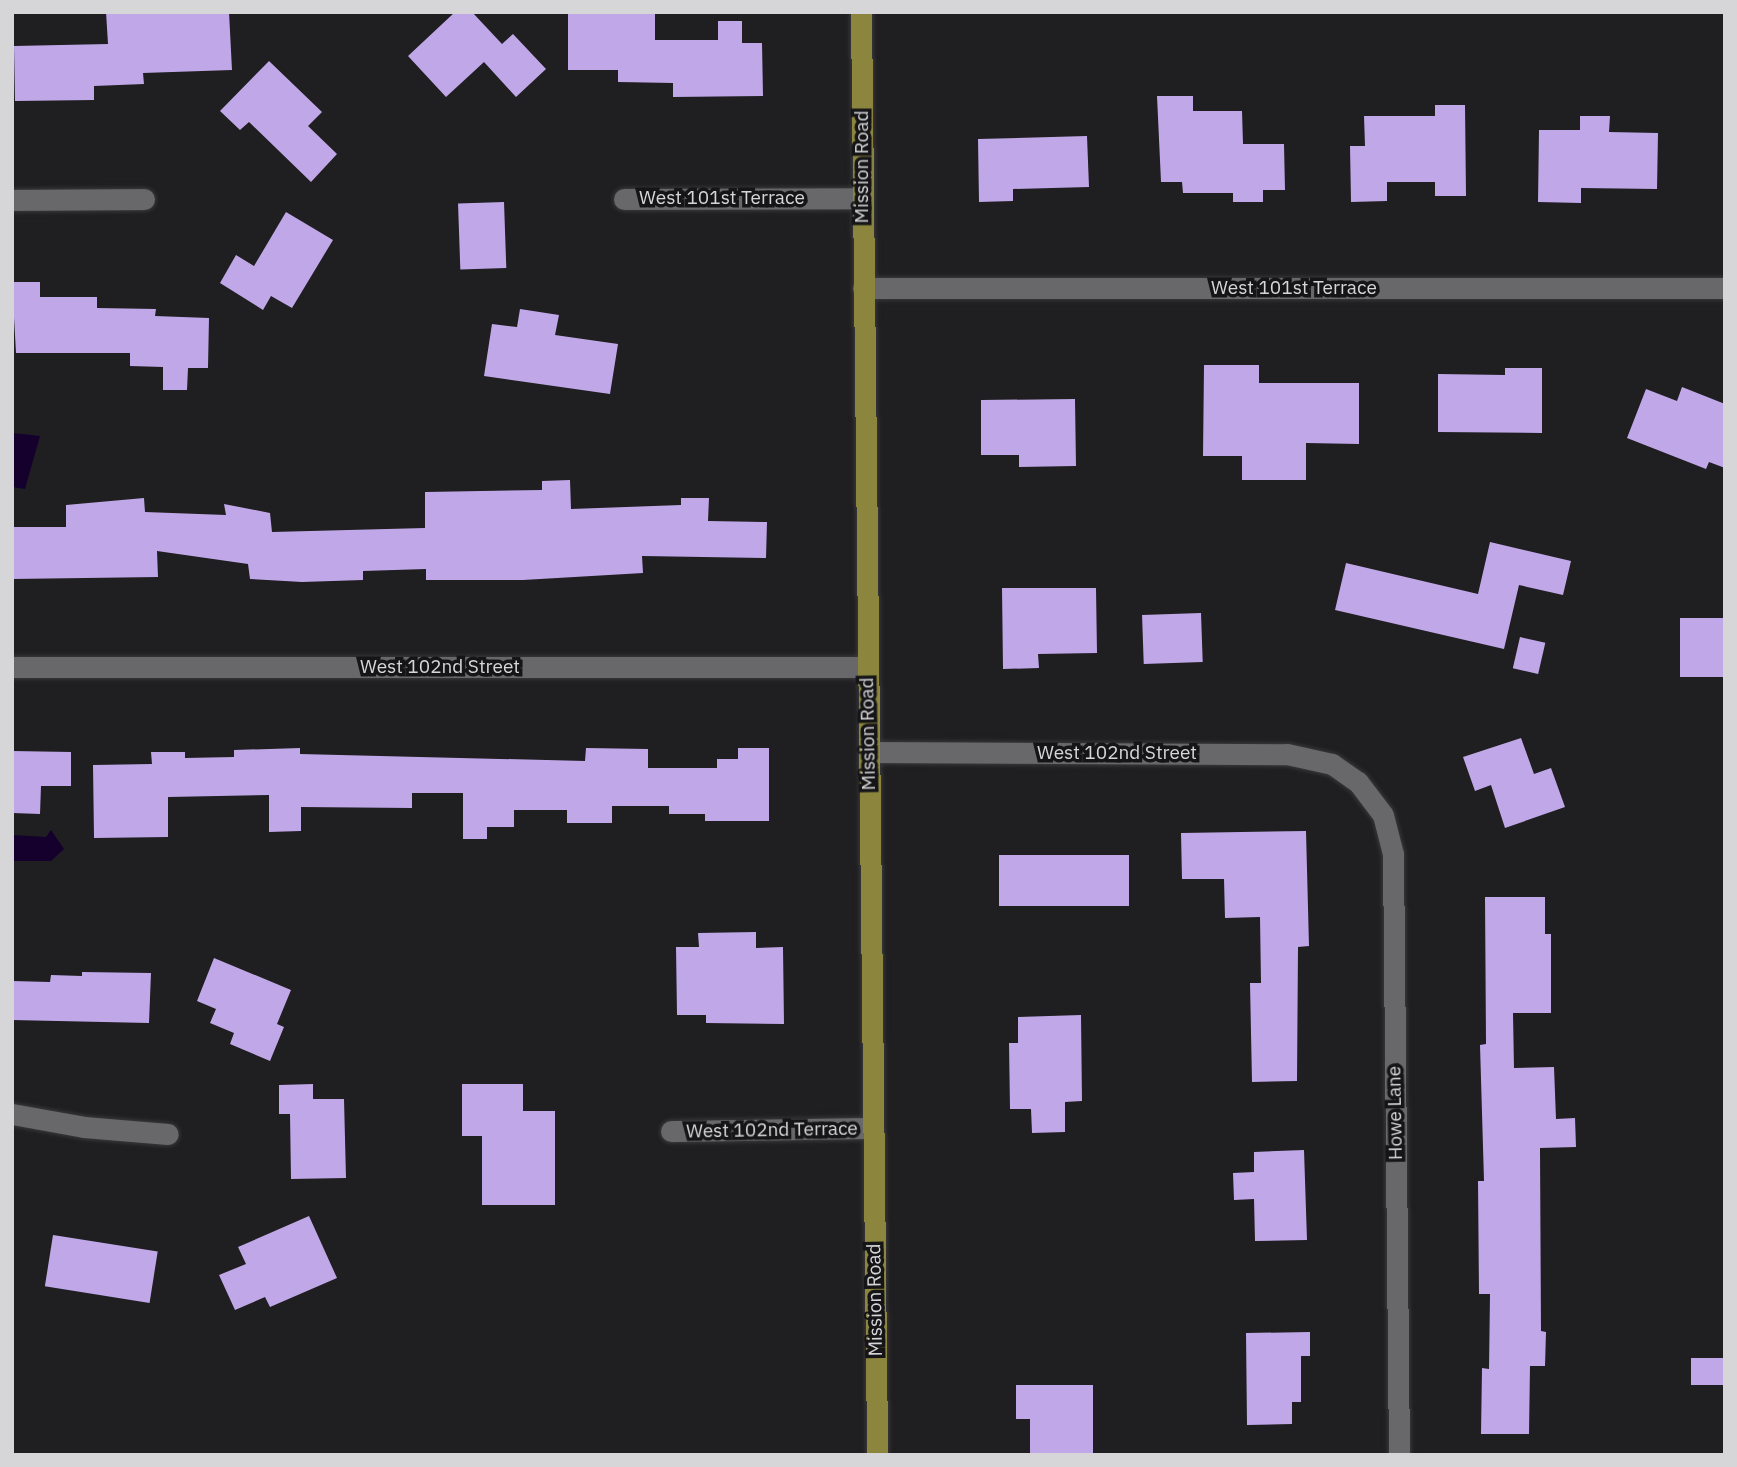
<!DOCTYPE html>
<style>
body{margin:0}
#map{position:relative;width:1737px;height:1467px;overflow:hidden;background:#1f1e20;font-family:"IBM Plex Sans",sans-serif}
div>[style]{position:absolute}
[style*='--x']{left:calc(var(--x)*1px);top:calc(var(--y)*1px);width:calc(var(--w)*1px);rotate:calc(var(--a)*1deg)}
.water>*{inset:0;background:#15002d}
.building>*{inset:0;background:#c0a8e8;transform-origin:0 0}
.roads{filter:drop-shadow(0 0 2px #3a393b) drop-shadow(0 0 2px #3a393b)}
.minor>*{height:21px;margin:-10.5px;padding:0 10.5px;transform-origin:10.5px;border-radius:10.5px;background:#68686a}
.major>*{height:21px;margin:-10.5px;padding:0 10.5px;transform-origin:10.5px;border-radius:10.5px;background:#8b853d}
span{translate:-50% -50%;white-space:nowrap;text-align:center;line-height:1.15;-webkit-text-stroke:7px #151517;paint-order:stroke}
.street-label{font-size:19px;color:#d6d5d7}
.frame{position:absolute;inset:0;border:14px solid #d6d5d7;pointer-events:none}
</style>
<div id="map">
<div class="water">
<div style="clip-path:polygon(12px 433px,40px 436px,25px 489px,12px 487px)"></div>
<div style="clip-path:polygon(51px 830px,64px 849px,51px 861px,12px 861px,12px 835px,46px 837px)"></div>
</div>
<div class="building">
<div style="clip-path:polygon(106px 12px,229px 12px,232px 70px,143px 73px,144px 84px,94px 86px,94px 100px,15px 101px,14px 46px,108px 44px)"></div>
<div style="clip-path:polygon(455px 12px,472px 12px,502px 44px,513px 34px,546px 69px,516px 97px,484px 62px,446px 97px,408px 56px)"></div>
<div style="clip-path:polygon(568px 12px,655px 12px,655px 40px,718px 40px,718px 21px,742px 21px,742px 43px,762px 43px,763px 96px,673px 97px,673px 83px,618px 82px,618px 70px,568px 70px)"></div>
<div style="clip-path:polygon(269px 61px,322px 112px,308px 126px,337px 154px,311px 182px,249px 122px,240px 130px,220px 111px)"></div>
<div style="clip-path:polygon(1157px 96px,1193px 96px,1193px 111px,1242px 111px,1243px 144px,1284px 144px,1285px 190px,1263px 190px,1263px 202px,1233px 202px,1233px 193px,1183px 193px,1182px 182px,1161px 182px)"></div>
<div style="clip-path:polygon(1435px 105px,1465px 105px,1466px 196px,1435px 196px,1435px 182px,1387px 182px,1387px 201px,1351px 202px,1350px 146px,1365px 146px,1364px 116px,1435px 116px)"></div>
<div style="clip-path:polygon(1580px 116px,1610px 116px,1609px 132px,1658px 133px,1657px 189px,1581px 188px,1581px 203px,1538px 202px,1539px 130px,1580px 130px)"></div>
<div style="clip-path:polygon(1087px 136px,1089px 187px,1013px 189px,1013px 201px,979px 202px,978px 139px)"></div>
<div style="left:504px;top:202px;width:66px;height:46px;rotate:88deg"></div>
<div style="clip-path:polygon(286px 212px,333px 240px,292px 308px,271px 296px,263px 310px,220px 283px,236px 255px,254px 266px)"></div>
<div style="clip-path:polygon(12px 282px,40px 282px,40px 297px,97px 297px,97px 308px,156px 309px,155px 316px,209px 318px,208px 368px,188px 368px,187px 390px,163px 390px,163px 367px,130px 366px,130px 353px,16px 353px)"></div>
<div style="clip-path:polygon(520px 309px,559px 315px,555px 335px,618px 344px,610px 394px,484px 376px,492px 324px,517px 327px)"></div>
<div style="clip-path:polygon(1204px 365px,1259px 365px,1259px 383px,1359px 383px,1359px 444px,1306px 443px,1306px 480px,1242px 480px,1242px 456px,1203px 456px)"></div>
<div style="clip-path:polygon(1505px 368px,1542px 368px,1542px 433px,1438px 432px,1438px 374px,1505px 375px)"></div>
<div style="clip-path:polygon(1682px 387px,1725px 404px,1725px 468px,1709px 462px,1706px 469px,1627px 438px,1646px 389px,1677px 401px)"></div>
<div style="clip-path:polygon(1075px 399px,1076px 466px,1019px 467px,1019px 455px,981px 455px,981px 400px)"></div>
<div style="clip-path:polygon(570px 480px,571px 509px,681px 505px,681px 498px,709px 498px,708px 521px,767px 522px,766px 558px,642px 556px,643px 573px,523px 580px,426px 580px,426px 569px,363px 571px,363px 580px,302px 582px,250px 579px,248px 564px,157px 551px,158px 577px,12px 579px,12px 527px,66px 527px,66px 505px,144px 498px,145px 512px,226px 515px,224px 504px,270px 513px,272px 532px,425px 528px,425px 492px,542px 490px,542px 481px)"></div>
<div style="clip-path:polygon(1490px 542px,1571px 561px,1563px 595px,1519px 585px,1504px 649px,1335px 610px,1346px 563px,1478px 594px)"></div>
<div style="clip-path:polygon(1002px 588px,1096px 588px,1097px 653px,1038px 654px,1039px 668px,1003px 669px)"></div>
<div style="left:1201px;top:613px;width:49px;height:59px;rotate:88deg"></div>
<div style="left:1725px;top:618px;width:59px;height:45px;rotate:90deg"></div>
<div style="left:1520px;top:637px;width:26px;height:32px;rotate:13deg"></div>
<div style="clip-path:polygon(1521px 738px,1534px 774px,1551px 768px,1565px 807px,1505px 828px,1491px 785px,1475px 791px,1463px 757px)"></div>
<div style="clip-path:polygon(300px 748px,300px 754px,585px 761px,586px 748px,648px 749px,648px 768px,717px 768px,717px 759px,738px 759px,738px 748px,769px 748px,769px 821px,705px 821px,705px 814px,669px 814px,669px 806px,612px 806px,612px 823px,567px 823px,567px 810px,514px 810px,514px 827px,487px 827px,487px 839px,463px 839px,463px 793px,412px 793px,412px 808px,301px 807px,301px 831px,269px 832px,269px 795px,168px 797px,168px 837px,94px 838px,93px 765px,152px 764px,151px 752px,185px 752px,185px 758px,234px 757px,234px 750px)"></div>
<div style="clip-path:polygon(12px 751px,71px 752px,71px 786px,41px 786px,40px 814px,12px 813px)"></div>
<div style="clip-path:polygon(1306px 831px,1309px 946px,1298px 947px,1297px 1081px,1252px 1082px,1250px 983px,1261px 983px,1260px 917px,1225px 918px,1224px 879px,1182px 879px,1181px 833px)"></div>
<div style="left:999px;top:855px;width:130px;height:51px"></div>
<div style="clip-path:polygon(1485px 897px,1545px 897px,1545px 934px,1551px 934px,1551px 1013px,1513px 1013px,1514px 1068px,1554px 1067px,1556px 1119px,1575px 1118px,1576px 1147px,1540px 1148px,1541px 1331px,1546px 1332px,1545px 1366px,1530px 1366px,1529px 1434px,1481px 1434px,1482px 1368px,1489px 1369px,1490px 1294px,1479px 1294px,1478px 1181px,1484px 1181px,1480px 1045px,1486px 1044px)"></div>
<div style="clip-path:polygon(756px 932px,756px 948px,783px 947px,784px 1024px,706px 1023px,706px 1015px,677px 1015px,676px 947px,699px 947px,698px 933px)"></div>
<div style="clip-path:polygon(214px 958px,291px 990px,277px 1024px,284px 1027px,270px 1061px,230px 1044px,234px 1033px,210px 1023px,216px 1009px,197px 1001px)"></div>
<div style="clip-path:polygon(82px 972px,151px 973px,149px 1023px,12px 1020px,12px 981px,50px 982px,51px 975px,82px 976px)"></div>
<div style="clip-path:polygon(1081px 1015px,1082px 1101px,1065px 1102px,1065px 1132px,1032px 1133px,1031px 1109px,1010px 1109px,1009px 1043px,1018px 1043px,1018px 1017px)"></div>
<div style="clip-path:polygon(313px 1084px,313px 1099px,344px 1099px,346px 1178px,291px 1179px,290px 1114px,279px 1114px,279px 1085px)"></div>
<div style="clip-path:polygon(462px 1084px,523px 1084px,523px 1111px,555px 1111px,555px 1205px,482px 1205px,482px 1136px,462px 1136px)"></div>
<div style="clip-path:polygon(1304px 1150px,1307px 1240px,1255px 1241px,1254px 1199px,1234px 1200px,1233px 1173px,1254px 1172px,1254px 1152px)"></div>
<div style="clip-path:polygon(309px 1216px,337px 1278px,270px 1307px,265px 1297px,235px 1310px,219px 1275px,246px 1264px,238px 1247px)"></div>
<div style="left:53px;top:1235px;width:106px;height:52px;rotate:9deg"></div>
<div style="clip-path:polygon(1310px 1332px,1310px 1356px,1301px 1356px,1301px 1402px,1292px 1402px,1292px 1424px,1247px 1425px,1246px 1333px)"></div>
<div style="left:1725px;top:1358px;width:27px;height:34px;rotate:90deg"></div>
<div style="clip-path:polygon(1016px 1385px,1093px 1385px,1093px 1454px,1030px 1455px,1030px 1419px,1016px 1419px)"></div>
</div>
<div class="roads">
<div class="minor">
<div style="--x:624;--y:199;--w:239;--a:-0.2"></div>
<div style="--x:12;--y:200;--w:132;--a:-0.4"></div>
<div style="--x:863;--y:288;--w:862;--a:0"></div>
<div style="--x:12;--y:667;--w:855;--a:0"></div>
<div style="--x:869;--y:752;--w:418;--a:0.3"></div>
<div style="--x:1287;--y:754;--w:46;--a:12.5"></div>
<div style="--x:1332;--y:764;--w:32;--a:35"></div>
<div style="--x:1358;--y:782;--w:41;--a:52.9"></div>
<div style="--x:1383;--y:815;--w:40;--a:75.6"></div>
<div style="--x:1393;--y:854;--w:601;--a:89.43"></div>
<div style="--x:12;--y:1114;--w:73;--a:10.2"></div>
<div style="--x:84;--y:1127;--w:84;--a:4.8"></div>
<div style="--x:671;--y:1131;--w:202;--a:-0.9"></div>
</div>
<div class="major">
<div style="--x:861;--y:12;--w:1443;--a:89.36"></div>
</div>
</div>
<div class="street-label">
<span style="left:862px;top:167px;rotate:-90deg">Mission Road</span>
<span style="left:722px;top:198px">West 101st Terrace</span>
<span style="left:1294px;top:288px">West 101st Terrace</span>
<span style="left:440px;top:667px">West 102nd Street</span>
<span style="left:868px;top:734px;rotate:-91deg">Mission Road</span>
<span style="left:1117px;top:753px">West 102nd Street</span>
<span style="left:1395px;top:1113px;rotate:-91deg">Howe Lane</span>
<span style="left:772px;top:1130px;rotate:-1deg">West 102nd Terrace</span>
<span style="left:875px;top:1300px;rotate:-91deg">Mission Road</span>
</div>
<div class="frame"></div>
</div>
